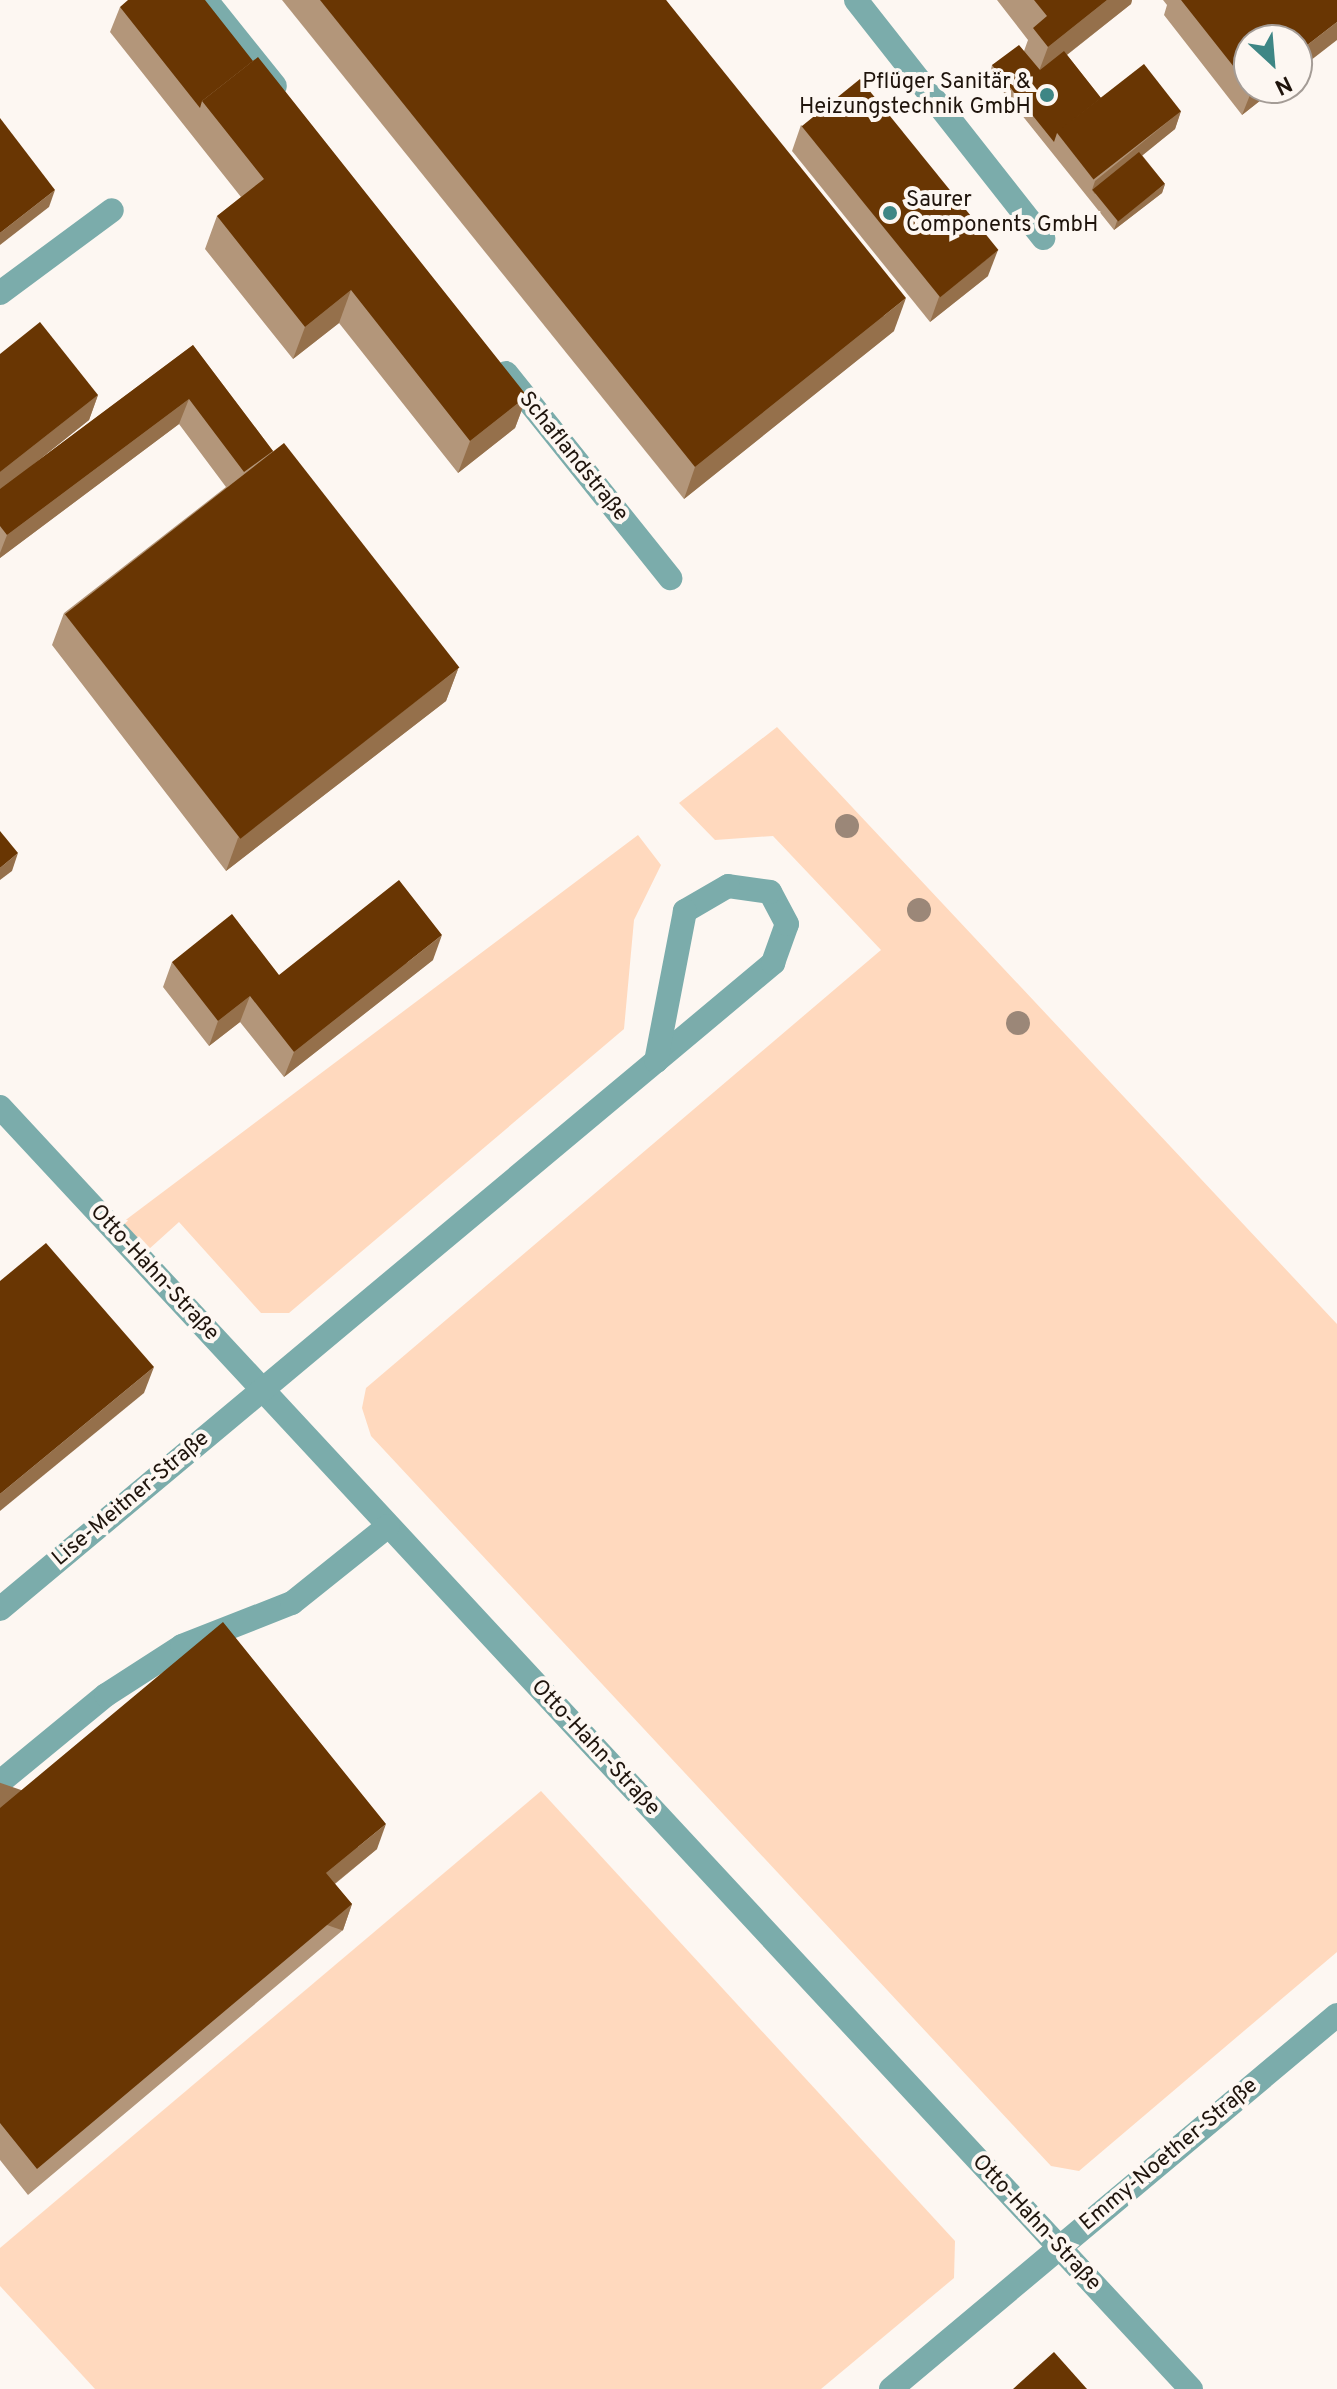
<!DOCTYPE html>
<meta charset="utf-8">
<style>
body{margin:0}
#map{position:relative;width:1337px;height:2389px;overflow:hidden;background:#fdf7f2;font-family:Overpass,sans-serif}
div>[style]{position:absolute}
[style*='--x']{left:calc(var(--x)*1px);top:calc(var(--y)*1px);width:calc(var(--w)*1px);rotate:calc(var(--a)*1deg)}
.green>*{inset:0;background:#ffd9be}
.minor>*{height:24px;margin:-12px;padding:0 12px;transform-origin:12px;border-radius:12px;background:#7bacab}
.trees>*{width:24px;height:24px;margin:-12px;border-radius:50%;background:#9b8778}
.wall>*{inset:0;background:#b3967a}
.shaded-wall>*{inset:0;background:#95704b;transform-origin:0 0}
.building>*{inset:0;background:#693603;transform-origin:0 0}
.dots>*{width:22px;height:22px;translate:-50% -50%;box-sizing:border-box;border:4px solid #fdf7f2;border-radius:50%}
span{translate:-50% -50%;white-space:nowrap;text-align:center;line-height:1.15;-webkit-text-stroke:8px #fdf7f2;paint-order:stroke}
.poi-label{font-size:22px;color:#1f140c}
.right{translate:-100% -50%;text-align:right}
.left{translate:0 -50%;text-align:left}
.street-label{font-size:22px;color:#1f140c}
.north{position:absolute;left:1233px;top:24px;width:80px;height:80px;box-sizing:border-box;background:#fdf7f2;border:2px solid #a49c96;border-radius:50%;rotate:154deg;font-size:22px;font-weight:700;line-height:32px;text-align:center;color:#1f140c}
.north::after{content:'';display:block;margin:auto;width:28px;height:36px;background:#3e8685;clip-path:polygon(50% 0,100% 100%,50% 72%,0 100%)}
</style>
<div id="map">
<div class="green">
<div style="clip-path:polygon(777px 727px,1337px 1324px,1337px 1952px,1079px 2171px,1051px 2166px,371px 1436px,362px 1408px,366px 1388px,881px 950px,773px 836px,715px 840px,679px 803px)"></div>
<div style="clip-path:polygon(638px 835px,661px 865px,634px 920px,624px 1029px,289px 1313px,261px 1313px,179px 1222px,148px 1250px,123px 1222px)"></div>
<div style="clip-path:polygon(541px 1791px,955px 2241px,954px 2278px,821px 2389px,95px 2389px,0 2286px,0 2248px)"></div>
</div>
<div class="minor">
<div style="--x:206;--y:0;--w:110;--a:51.3"></div>
<div style="--x:856;--y:0;--w:303;--a:51.8"></div>
<div style="--x:0;--y:293;--w:139;--a:-36.5"></div>
<div style="--x:506;--y:373;--w:263;--a:51.3"></div>
<div style="--x:0;--y:1107;--w:1750;--a:47.11"></div>
<div style="--x:0;--y:1609;--w:855;--a:-39.87"></div>
<div style="--x:656;--y:1061;--w:153;--a:-39.9"></div>
<div style="--x:773;--y:963;--w:41;--a:-70.3"></div>
<div style="--x:787;--y:924;--w:36;--a:-118"></div>
<div style="--x:770;--y:892;--w:42;--a:-171.9"></div>
<div style="--x:728;--y:886;--w:50;--a:149.8"></div>
<div style="--x:685;--y:911;--w:153;--a:100.9"></div>
<div style="--x:0;--y:1782;--w:137;--a:-39.4"></div>
<div style="--x:106;--y:1695;--w:90;--a:-32.8"></div>
<div style="--x:182;--y:1646;--w:118;--a:-21.4"></div>
<div style="--x:292;--y:1603;--w:123;--a:-38.7"></div>
<div style="--x:891;--y:2389;--w:582;--a:-39.98"></div>
</div>
<div class="trees">
<div style="left:847px;top:826px"></div>
<div style="left:919px;top:910px"></div>
<div style="left:1018px;top:1023px"></div>
</div>
<div class="wall">
<div style="clip-path:polygon(282px 0,666px 0,894px 331px,684px 499px)"></div>
<div style="clip-path:polygon(997px 0,1132px 0,1131px 4px,1067px 55px,1101px 98px,1181px 111px,1175px 129px,1142px 155px,1165px 184px,1162px 193px,1114px 230px,989px 74px,992px 65px,1024px 51px,1028px 40px)"></div>
<div style="clip-path:polygon(1163px 0,1337px 0,1249px 40px,1249px 88px,1276px 88px,1242px 115px,1164px 15px,1167px 5px)"></div>
<div style="clip-path:polygon(120px 7px,253px 61px,527px 396px,515px 428px,458px 473px,339px 323px,293px 359px,205px 249px,217px 216px,241px 197px,110px 32px)"></div>
<div style="clip-path:polygon(801px 125px,988px 276px,930px 322px,792px 151px)"></div>
<div style="clip-path:polygon(193px 345px,273px 451px,458px 669px,446px 701px,226px 871px,52px 645px,64px 613px,226px 487px,179px 424px,0 558px,0 354px,98px 395px,89px 420px,30px 467px)"></div>
<div style="clip-path:polygon(433px 960px,284px 1077px,240px 1022px,209px 1046px,163px 987px,172px 962px,279px 975px)"></div>
<div style="clip-path:polygon(0 1808px,377px 1849px,335px 1884px,352px 1904px,343px 1930px,28px 2195px,0 2160px)"></div>
</div>
<div class="shaded-wall">
<div style="clip-path:polygon(1107px 0,1132px 0,1131px 4px,1036px 79px,1048px 47px)"></div>
<div style="clip-path:polygon(1337px 22px,1337px 40px,1297px 71px,1297px 53px)"></div>
<div style="clip-path:polygon(1253px 88px,1276px 88px,1242px 115px,1252px 90px)"></div>
<div style="clip-path:polygon(1181px 111px,1175px 129px,1095px 194px,1092px 190px,1095px 181px)"></div>
<div style="clip-path:polygon(1165px 184px,1162px 193px,1114px 230px,1117px 221px)"></div>
<div style="clip-path:polygon(55px 190px,49px 207px,0 245px,0 233px)"></div>
<div style="clip-path:polygon(998px 250px,988px 276px,930px 322px,939px 297px)"></div>
<div style="clip-path:polygon(351px 290px,339px 323px,293px 359px,305px 327px)"></div>
<div style="clip-path:polygon(906px 298px,894px 331px,684px 499px,695px 467px)"></div>
<div style="clip-path:polygon(98px 395px,89px 420px,0 491px,0 472px)"></div>
<div style="clip-path:polygon(527px 396px,515px 428px,458px 473px,470px 441px)"></div>
<div style="clip-path:polygon(189px 399px,179px 424px,0 558px,0 553px,7px 535px)"></div>
<div style="clip-path:polygon(458px 669px,446px 701px,226px 871px,238px 838px)"></div>
<div style="clip-path:polygon(18px 853px,12px 871px,0 880px,0 868px)"></div>
<div style="clip-path:polygon(442px 935px,433px 960px,284px 1077px,294px 1052px)"></div>
<div style="clip-path:polygon(250px 996px,240px 1022px,209px 1046px,218px 1021px)"></div>
<div style="clip-path:polygon(154px 1367px,144px 1393px,0 1511px,0 1494px)"></div>
<div style="clip-path:polygon(386px 1824px,377px 1849px,317px 1898px,326px 1873px)"></div>
<div style="left:352px;top:1904px;width:28px;height:412px;rotate:109deg"></div>
</div>
<div class="building">
<div style="clip-path:polygon(128px 0,205px 0,253px 61px,202px 101px,200px 108px,120px 7px)"></div>
<div style="clip-path:polygon(320px 0,666px 0,906px 298px,695px 467px)"></div>
<div style="clip-path:polygon(1034px 0,1107px 0,1048px 47px,1033px 28px,1047px 16px)"></div>
<div style="clip-path:polygon(1181px 0,1337px 0,1337px 22px,1297px 53px,1297px 40px,1249px 40px,1249px 86px)"></div>
<div style="clip-path:polygon(1019px 45px,1040px 70px,1064px 51px,1101px 98px,1057px 133px,1054px 142px,992px 65px)"></div>
<div style="clip-path:polygon(258px 57px,527px 396px,470px 441px,351px 290px,305px 327px,217px 216px,264px 179px,202px 101px)"></div>
<div style="left:1144px;top:64px;width:60px;height:111px;rotate:52deg"></div>
<div style="left:860px;top:79px;width:220px;height:75px;rotate:51deg"></div>
<div style="clip-path:polygon(0 118px,55px 190px,0 233px)"></div>
<div style="left:1139px;top:152px;width:41px;height:60px;rotate:51deg"></div>
<div style="clip-path:polygon(40px 322px,98px 395px,0 472px,0 354px)"></div>
<div style="clip-path:polygon(193px 345px,273px 451px,244px 472px,189px 399px,7px 535px,0 526px,0 489px)"></div>
<div style="left:284px;top:443px;width:285px;height:278px;rotate:52deg"></div>
<div style="clip-path:polygon(0 831px,18px 853px,0 868px)"></div>
<div style="clip-path:polygon(399px 880px,442px 935px,294px 1052px,250px 996px,218px 1021px,172px 962px,232px 914px,279px 975px)"></div>
<div style="clip-path:polygon(46px 1243px,154px 1367px,0 1494px,0 1281px)"></div>
<div style="clip-path:polygon(223px 1622px,386px 1824px,326px 1873px,352px 1904px,37px 2169px,0 2123px,0 1808px)"></div>
<div style="clip-path:polygon(1054px 2352px,1087px 2389px,1013px 2389px)"></div>
</div>
<div class="dots">
<div style="left:1047px;top:95px;background:#3e8685"></div>
<div style="left:890px;top:213px;background:#3e8685"></div>
</div>
<div class="poi-label">
<span class="right" style="left:1031px;top:95px">Pflüger Sanitär &amp;<br>Heizungstechnik GmbH</span>
<span class="left" style="left:906px;top:213px">Saurer<br>Components GmbH</span>
</div>
<div class="street-label">
<span style="left:573px;top:457px;rotate:51deg">Schaflandstraße</span>
<span style="left:154px;top:1273px;rotate:47deg">Otto-Hahn-Straße</span>
<span style="left:131px;top:1499px;rotate:-40deg">Lise-Meitner-Straße</span>
<span style="left:595px;top:1748px;rotate:47deg">Otto-Hahn-Straße</span>
<span style="left:1169px;top:2155px;rotate:-40deg">Emmy-Noether-Straße</span>
<span style="left:1036px;top:2223px;rotate:47deg">Otto-Hahn-Straße</span>
</div>
<div class="north">N</div>
</div>
